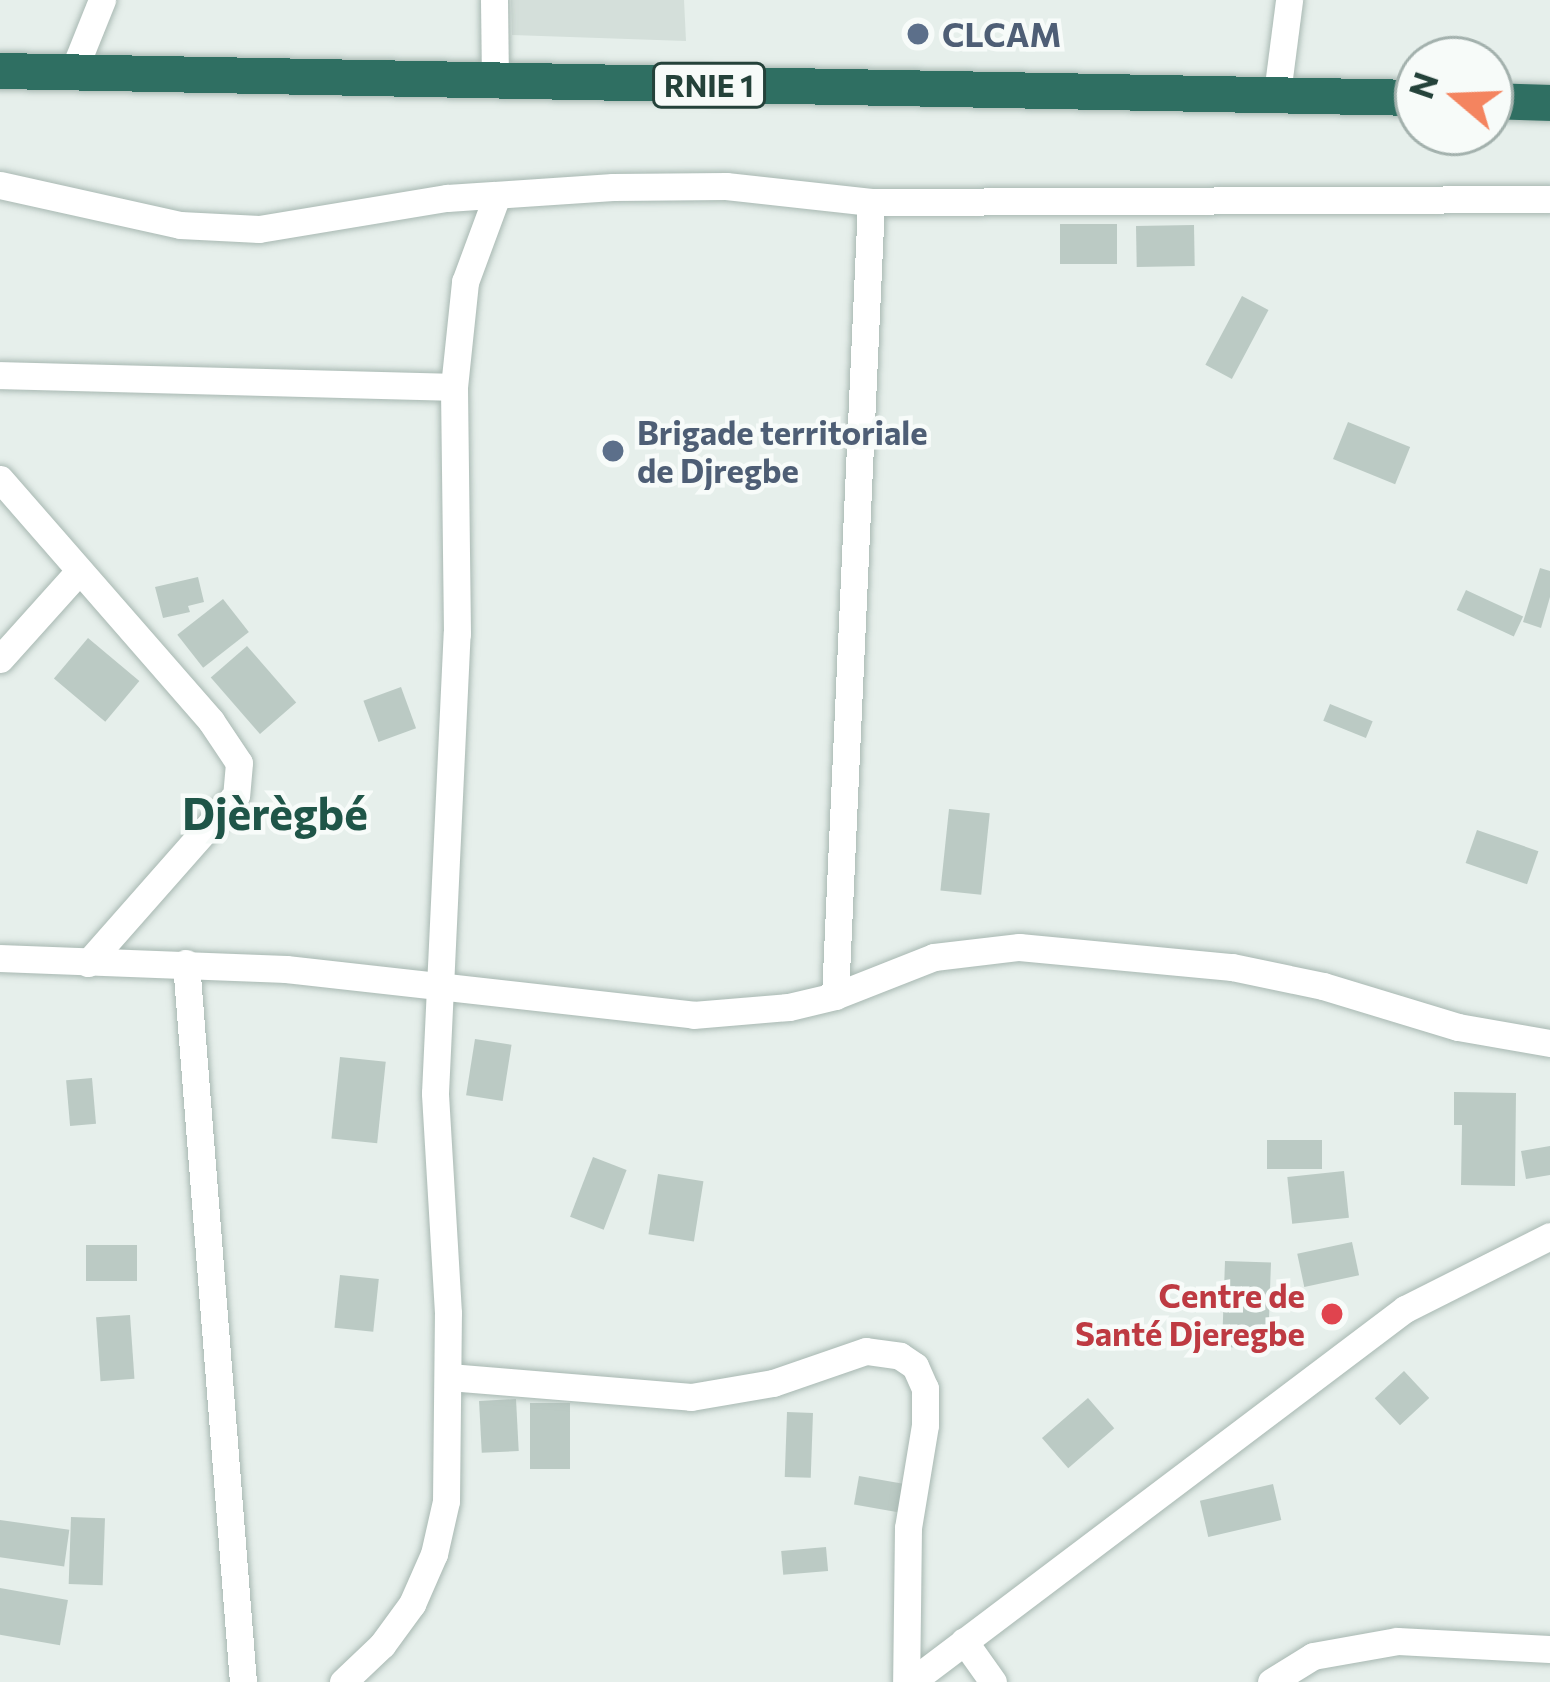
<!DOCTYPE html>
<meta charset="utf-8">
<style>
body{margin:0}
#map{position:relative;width:1550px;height:1682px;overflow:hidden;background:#e6efeb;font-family:Commissioner,sans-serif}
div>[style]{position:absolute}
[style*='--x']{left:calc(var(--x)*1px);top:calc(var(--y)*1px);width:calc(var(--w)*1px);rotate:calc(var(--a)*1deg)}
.built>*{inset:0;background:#d4dfda}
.building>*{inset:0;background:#bbcac4;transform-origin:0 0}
.roads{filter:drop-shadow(0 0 3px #a8b8b2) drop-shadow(0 0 3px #a8b8b2)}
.street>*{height:27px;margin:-13.5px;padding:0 13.5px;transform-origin:13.5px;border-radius:13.5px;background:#fff}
.highway>*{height:36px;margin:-18px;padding:0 18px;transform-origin:18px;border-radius:18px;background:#2f6f62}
.dots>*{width:33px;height:33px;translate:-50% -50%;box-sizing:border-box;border:6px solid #f7fbf9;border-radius:50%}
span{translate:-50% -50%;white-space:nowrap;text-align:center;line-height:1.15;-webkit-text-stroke:9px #f7fbf9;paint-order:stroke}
.shield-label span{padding:3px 9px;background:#f7fbf9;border:3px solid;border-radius:9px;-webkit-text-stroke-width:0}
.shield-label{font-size:30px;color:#24423a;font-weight:700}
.service-label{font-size:33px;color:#4e5e75;font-weight:700}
.left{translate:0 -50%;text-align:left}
.health-label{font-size:33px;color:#be3a42;font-weight:700}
.right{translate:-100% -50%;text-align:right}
.district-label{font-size:45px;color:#1f5548;font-weight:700}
.north{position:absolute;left:1394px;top:36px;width:120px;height:120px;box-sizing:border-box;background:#f7fbf9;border:3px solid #a3b1ad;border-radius:50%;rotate:289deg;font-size:33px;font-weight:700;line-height:48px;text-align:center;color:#24423a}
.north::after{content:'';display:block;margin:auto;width:42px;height:54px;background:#f4845f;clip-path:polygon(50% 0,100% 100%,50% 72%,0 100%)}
</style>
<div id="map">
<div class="built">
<div style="clip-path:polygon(511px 0,684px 0,686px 41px,512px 35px)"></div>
</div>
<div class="building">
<div style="left:1060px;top:224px;width:57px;height:40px"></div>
<div style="left:1194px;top:225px;width:41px;height:58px;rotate:89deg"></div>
<div style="left:1242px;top:296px;width:30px;height:78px;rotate:28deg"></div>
<div style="left:1348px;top:422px;width:67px;height:40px;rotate:22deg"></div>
<div style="clip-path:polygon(1540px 568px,1550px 571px,1550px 597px,1541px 628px,1523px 622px)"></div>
<div style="clip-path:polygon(198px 577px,204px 602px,188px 606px,190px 612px,163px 618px,155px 587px)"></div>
<div style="left:1466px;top:590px;width:63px;height:22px;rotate:25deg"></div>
<div style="left:223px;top:599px;width:42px;height:58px;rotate:52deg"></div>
<div style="left:88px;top:638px;width:67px;height:53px;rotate:40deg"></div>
<div style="left:247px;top:646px;width:75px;height:48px;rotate:49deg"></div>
<div style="left:401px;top:687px;width:44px;height:40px;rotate:70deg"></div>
<div style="left:1330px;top:704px;width:46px;height:18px;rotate:22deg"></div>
<div style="left:949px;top:809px;width:41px;height:82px;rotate:6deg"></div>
<div style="left:1477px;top:830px;width:65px;height:35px;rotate:19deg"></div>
<div style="left:475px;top:1039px;width:37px;height:57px;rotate:9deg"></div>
<div style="left:340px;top:1057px;width:46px;height:82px;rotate:6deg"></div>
<div style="left:92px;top:1078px;width:46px;height:26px;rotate:85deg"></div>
<div style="clip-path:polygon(1454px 1092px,1516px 1093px,1515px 1186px,1461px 1185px,1462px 1125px,1454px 1125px)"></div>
<div style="left:1267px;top:1140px;width:55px;height:29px"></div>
<div style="clip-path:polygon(1550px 1146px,1550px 1175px,1526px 1179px,1521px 1151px)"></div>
<div style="left:593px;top:1157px;width:36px;height:64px;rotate:21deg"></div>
<div style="left:1344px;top:1171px;width:47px;height:57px;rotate:84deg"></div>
<div style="left:658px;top:1174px;width:46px;height:61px;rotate:9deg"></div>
<div style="left:1352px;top:1242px;width:34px;height:56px;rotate:78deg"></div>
<div style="left:137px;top:1245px;width:36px;height:51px;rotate:90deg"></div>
<div style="left:1225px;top:1261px;width:46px;height:86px;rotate:2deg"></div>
<div style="left:340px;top:1275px;width:39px;height:53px;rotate:6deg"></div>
<div style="left:130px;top:1315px;width:64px;height:34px;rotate:86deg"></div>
<div style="left:1404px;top:1371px;width:37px;height:40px;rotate:47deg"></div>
<div style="left:1088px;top:1398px;width:40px;height:61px;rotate:49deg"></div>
<div style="left:516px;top:1399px;width:52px;height:37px;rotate:87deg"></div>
<div style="left:570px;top:1403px;width:66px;height:40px;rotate:90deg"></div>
<div style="left:787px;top:1412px;width:26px;height:65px;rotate:2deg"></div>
<div style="left:859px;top:1476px;width:52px;height:29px;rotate:10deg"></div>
<div style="left:1273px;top:1484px;width:37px;height:75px;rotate:77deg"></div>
<div style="left:71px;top:1517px;width:34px;height:67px;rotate:2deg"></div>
<div style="left:0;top:1520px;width:70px;height:37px;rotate:8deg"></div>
<div style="left:826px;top:1547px;width:24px;height:45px;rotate:85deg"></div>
<div style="left:0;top:1588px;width:69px;height:46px;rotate:10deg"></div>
</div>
<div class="roads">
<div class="street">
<div style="--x:494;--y:0;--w:82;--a:89.3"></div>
<div style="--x:73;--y:72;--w:78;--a:-68.1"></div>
<div style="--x:1277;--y:93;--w:94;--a:-82.6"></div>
<div style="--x:0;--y:185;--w:184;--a:12.5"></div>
<div style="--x:180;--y:225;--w:79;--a:2.9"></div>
<div style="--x:259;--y:229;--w:191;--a:-9.4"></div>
<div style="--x:447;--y:198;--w:166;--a:-3.8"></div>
<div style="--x:613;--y:187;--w:113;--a:-0.5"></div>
<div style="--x:726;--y:186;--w:146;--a:6.3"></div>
<div style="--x:871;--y:202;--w:679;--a:-0.25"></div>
<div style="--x:0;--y:375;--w:454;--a:1.5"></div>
<div style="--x:0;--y:479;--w:321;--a:48.9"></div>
<div style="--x:211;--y:721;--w:50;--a:56.3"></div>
<div style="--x:239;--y:763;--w:32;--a:95"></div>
<div style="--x:236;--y:795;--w:224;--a:131.4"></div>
<div style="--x:0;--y:659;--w:118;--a:-48.1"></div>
<div style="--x:0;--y:958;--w:286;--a:2.2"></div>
<div style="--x:286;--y:969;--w:410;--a:6.4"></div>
<div style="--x:693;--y:1015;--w:96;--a:-4.8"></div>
<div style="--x:789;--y:1007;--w:47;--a:-13.4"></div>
<div style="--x:835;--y:996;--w:106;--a:-21.5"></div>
<div style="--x:934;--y:957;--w:86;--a:-6.7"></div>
<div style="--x:1019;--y:947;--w:214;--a:5.4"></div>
<div style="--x:1232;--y:967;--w:93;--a:11.8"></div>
<div style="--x:1323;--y:986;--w:141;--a:16.9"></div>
<div style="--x:1458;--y:1027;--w:93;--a:9.9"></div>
<div style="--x:186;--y:963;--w:721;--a:85.47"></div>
<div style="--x:835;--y:996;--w:795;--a:-87.4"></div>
<div style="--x:449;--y:1377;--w:243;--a:4.7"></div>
<div style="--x:691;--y:1397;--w:83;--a:-9.7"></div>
<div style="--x:773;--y:1383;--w:98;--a:-19"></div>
<div style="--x:866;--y:1351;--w:34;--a:8"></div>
<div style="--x:900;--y:1356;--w:18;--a:34"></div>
<div style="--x:915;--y:1366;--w:24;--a:66"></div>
<div style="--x:925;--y:1388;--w:37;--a:90"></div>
<div style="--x:925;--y:1425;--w:104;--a:99.4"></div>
<div style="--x:908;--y:1528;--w:154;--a:90.7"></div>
<div style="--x:964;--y:1641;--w:50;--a:54.7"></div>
<div style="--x:343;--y:1682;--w:54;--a:-43.5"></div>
<div style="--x:382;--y:1645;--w:51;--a:-53.8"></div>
<div style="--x:412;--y:1604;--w:55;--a:-66.3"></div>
<div style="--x:434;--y:1554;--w:54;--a:-77.2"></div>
<div style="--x:446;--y:1501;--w:188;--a:-89.4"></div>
<div style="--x:448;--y:1313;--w:220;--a:-93.4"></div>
<div style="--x:435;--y:1093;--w:460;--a:-87.3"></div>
<div style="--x:457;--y:634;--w:247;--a:-90.7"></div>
<div style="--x:454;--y:387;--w:106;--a:-84"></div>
<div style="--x:465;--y:282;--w:90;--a:-69.7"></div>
<div style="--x:911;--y:1682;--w:619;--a:-37.06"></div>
<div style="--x:1405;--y:1309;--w:162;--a:-26.7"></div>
<div style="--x:1271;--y:1682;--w:49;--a:-31.8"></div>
<div style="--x:1313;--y:1656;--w:85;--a:-10.1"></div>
<div style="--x:1397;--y:1641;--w:153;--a:3"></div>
</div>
<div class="highway">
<div style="--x:0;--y:71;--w:1418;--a:1.09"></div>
<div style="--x:1490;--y:101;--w:60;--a:1.9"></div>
</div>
</div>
<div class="dots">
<div style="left:918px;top:34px;background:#5c6f8a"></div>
<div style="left:613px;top:451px;background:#5c6f8a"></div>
<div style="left:1332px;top:1314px;background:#e0444e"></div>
</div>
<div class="shield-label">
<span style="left:709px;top:85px">RNIE 1</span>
</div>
<div class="service-label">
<span class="left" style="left:942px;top:34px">CLCAM</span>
<span class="left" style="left:637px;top:451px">Brigade territoriale<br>de Djregbe</span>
</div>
<div class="health-label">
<span class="right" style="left:1305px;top:1314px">Centre de<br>Santé Djeregbe</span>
</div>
<div class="district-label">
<span style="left:275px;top:812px">Djèrègbé</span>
</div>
<div class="north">N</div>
</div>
